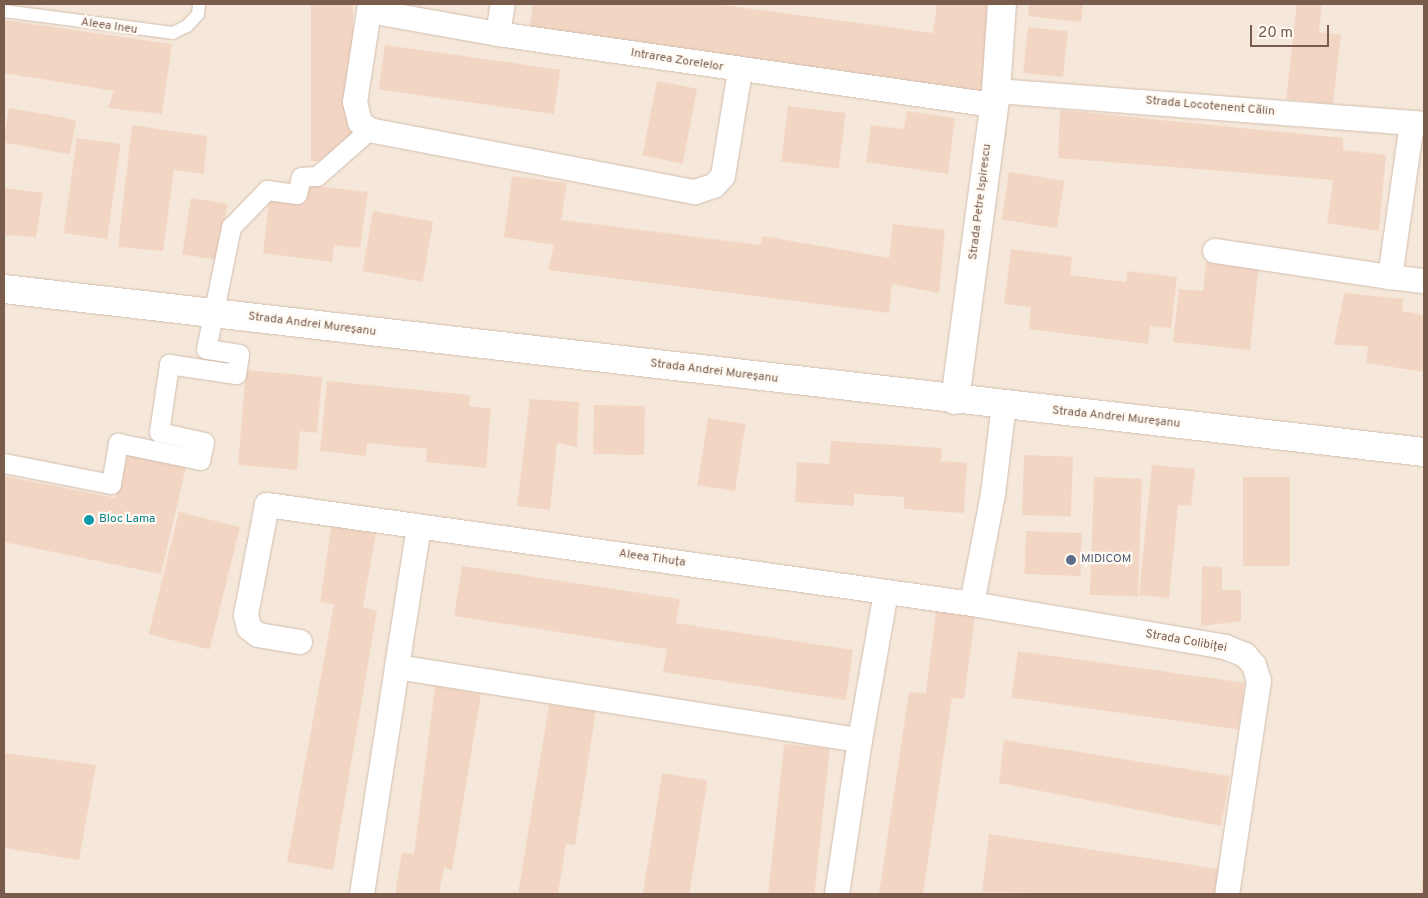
<!DOCTYPE html>
<meta charset="utf-8">
<style>
body{margin:0}
#map{position:relative;width:1428px;height:898px;overflow:hidden;background:#fdf6ec;font-family:Overpass,sans-serif}
div>[style]{position:absolute}
[style*='--x']{left:calc(var(--x)*1px);top:calc(var(--y)*1px);width:calc(var(--w)*1px);rotate:calc(var(--a)*1deg)}
.residential>*{inset:0;background:#f5e8da;transform-origin:0 0}
.building>*{inset:0;background:#f3d5c3;transform-origin:0 0}
.roads{filter:drop-shadow(0 0 1px #d1beb0) drop-shadow(0 0 1px #d1beb0)}
.service>*{height:12px;margin:-6px;padding:0 6px;transform-origin:6px;border-radius:6px;background:#fff}
.pedestrian>*{height:19px;margin:-9.5px;padding:0 9.5px;transform-origin:9.5px;border-radius:9.5px;background:#fff}
.minor>*{height:24px;margin:-12px;padding:0 12px;transform-origin:12px;border-radius:12px;background:#fff}
.tertiary>*{height:28px;margin:-14px;padding:0 14px;transform-origin:14px;border-radius:14px;background:#fff}
.secondary>*{height:28px;margin:-14px;padding:0 14px;transform-origin:14px;border-radius:14px;background:#fff}
.dots>*{width:14px;height:14px;translate:-50% -50%;box-sizing:border-box;border:2px solid #fffaf3;border-radius:50%}
span{translate:-50% -50%;white-space:nowrap;text-align:center;line-height:1.15;-webkit-text-stroke:4.5px #fffaf3;paint-order:stroke}
.street-label{font-size:12px;color:#7a5c4d}
.culture-label{font-size:12px;color:#0d838f}
.left{translate:0 -50%;text-align:left}
.service-label{font-size:12px;color:#4e5e75}
.frame{position:absolute;inset:0;border:5px solid #7a5c4d;pointer-events:none}
.scale{position:absolute;left:1250px;top:25px;width:79px;height:22px;box-sizing:border-box;border:2px solid #7a5c4d;border-top:0;padding-left:6px;font-size:15px;line-height:18px;white-space:nowrap;color:#7a5c4d;-webkit-text-stroke:4px #fffaf3;paint-order:stroke}
</style>
<div id="map">
<div class="residential">
<div style="left:4px;top:4px;width:1420px;height:890px"></div>
</div>
<div class="building">
<div style="left:311px;top:4px;width:42px;height:157px"></div>
<div style="clip-path:polygon(533px 4px,714px 4px,933px 33px,937px 4px,997px 4px,985px 93px,529px 32px)"></div>
<div style="clip-path:polygon(1029px 4px,1083px 4px,1081px 22px,1028px 16px)"></div>
<div style="clip-path:polygon(1297px 4px,1322px 5px,1319px 32px,1341px 35px,1333px 104px,1286px 99px)"></div>
<div style="clip-path:polygon(4px 20px,172px 44px,162px 114px,108px 108px,114px 91px,4px 73px)"></div>
<div style="left:1028px;top:27px;width:40px;height:46px;rotate:6deg"></div>
<div style="left:385px;top:45px;width:177px;height:45px;rotate:8deg"></div>
<div style="left:657px;top:81px;width:41px;height:76px;rotate:11deg"></div>
<div style="left:788px;top:106px;width:58px;height:56px;rotate:7deg"></div>
<div style="left:9px;top:108px;width:68px;height:35px;rotate:10deg"></div>
<div style="clip-path:polygon(1060px 110px,1343px 138px,1343px 150px,1386px 155px,1379px 231px,1327px 223px,1333px 180px,1058px 158px)"></div>
<div style="clip-path:polygon(907px 111px,955px 118px,948px 174px,866px 162px,871px 125px,904px 129px)"></div>
<div style="clip-path:polygon(132px 125px,207px 136px,204px 174px,174px 170px,163px 251px,118px 247px)"></div>
<div style="left:77px;top:138px;width:44px;height:96px;rotate:8deg"></div>
<div style="left:1009px;top:172px;width:56px;height:48px;rotate:9deg"></div>
<div style="clip-path:polygon(512px 176px,567px 183px,561px 220px,760px 245px,763px 236px,889px 258px,893px 224px,945px 230px,939px 293px,892px 284px,889px 313px,548px 270px,554px 245px,504px 237px)"></div>
<div style="clip-path:polygon(308px 185px,368px 192px,360px 248px,334px 245px,332px 262px,263px 253px,269px 199px,305px 203px)"></div>
<div style="clip-path:polygon(4px 188px,43px 193px,36px 237px,4px 235px)"></div>
<div style="left:191px;top:198px;width:37px;height:57px;rotate:9deg"></div>
<div style="left:373px;top:211px;width:61px;height:61px;rotate:10deg"></div>
<div style="clip-path:polygon(1011px 249px,1072px 257px,1070px 275px,1126px 282px,1127px 271px,1177px 277px,1171px 328px,1150px 326px,1148px 344px,1029px 329px,1031px 307px,1004px 304px)"></div>
<div style="clip-path:polygon(1207px 258px,1259px 263px,1250px 350px,1173px 342px,1179px 289px,1203px 291px)"></div>
<div style="clip-path:polygon(1344px 293px,1403px 299px,1402px 311px,1424px 315px,1424px 372px,1366px 363px,1368px 346px,1334px 345px)"></div>
<div style="clip-path:polygon(246px 370px,322px 377px,317px 433px,300px 431px,297px 470px,238px 465px)"></div>
<div style="clip-path:polygon(327px 381px,470px 395px,469px 406px,491px 409px,486px 468px,426px 462px,427px 449px,367px 443px,366px 456px,320px 451px)"></div>
<div style="clip-path:polygon(530px 399px,579px 402px,577px 447px,557px 443px,550px 510px,517px 506px)"></div>
<div style="left:594px;top:405px;width:51px;height:49px;rotate:1deg"></div>
<div style="left:708px;top:418px;width:38px;height:68px;rotate:9deg"></div>
<div style="clip-path:polygon(831px 441px,942px 448px,941px 461px,967px 463px,964px 513px,904px 509px,904px 497px,854px 494px,854px 506px,795px 502px,797px 462px,829px 464px)"></div>
<div style="clip-path:polygon(122px 454px,186px 467px,161px 574px,4px 542px,4px 476px,116px 498px)"></div>
<div style="left:1024px;top:455px;width:49px;height:60px;rotate:2deg"></div>
<div style="clip-path:polygon(1152px 465px,1195px 469px,1191px 506px,1178px 505px,1169px 598px,1139px 595px)"></div>
<div style="left:1094px;top:477px;width:48px;height:118px;rotate:2deg"></div>
<div style="left:1243px;top:477px;width:47px;height:89px"></div>
<div style="left:179px;top:512px;width:63px;height:126px;rotate:14deg"></div>
<div style="clip-path:polygon(332px 523px,377px 527px,363px 607px,377px 611px,333px 870px,287px 862px,334px 604px,320px 602px)"></div>
<div style="left:1026px;top:531px;width:56px;height:43px;rotate:2deg"></div>
<div style="clip-path:polygon(462px 566px,680px 599px,676px 623px,853px 650px,846px 700px,663px 672px,667px 649px,454px 616px)"></div>
<div style="clip-path:polygon(1202px 566px,1222px 567px,1222px 590px,1241px 590px,1241px 621px,1201px 626px)"></div>
<div style="clip-path:polygon(936px 610px,975px 616px,964px 699px,952px 698px,923px 894px,879px 894px,909px 692px,926px 693px)"></div>
<div style="left:1018px;top:651px;width:229px;height:47px;rotate:8deg"></div>
<div style="clip-path:polygon(435px 686px,481px 694px,452px 870px,444px 867px,439px 894px,395px 894px,402px 853px,414px 854px)"></div>
<div style="clip-path:polygon(549px 705px,596px 710px,575px 845px,566px 844px,558px 894px,518px 894px)"></div>
<div style="clip-path:polygon(1004px 740px,1230px 776px,1221px 826px,999px 783px)"></div>
<div style="left:784px;top:744px;width:46px;height:151px;rotate:6deg"></div>
<div style="clip-path:polygon(4px 753px,96px 765px,79px 860px,4px 848px)"></div>
<div style="left:662px;top:773px;width:46px;height:122px;rotate:9deg"></div>
<div style="clip-path:polygon(989px 834px,1219px 869px,1216px 894px,982px 892px)"></div>
<div style="clip-path:polygon(1423px 873px,1424px 894px,1421px 894px)"></div>
</div>
<div class="roads">
<div class="service">
<div style="--x:4;--y:11;--w:170;--a:7.4"></div>
<div style="--x:173;--y:33;--w:16;--a:-27"></div>
<div style="--x:187;--y:26;--w:16;--a:-47"></div>
<div style="--x:198;--y:14;--w:10;--a:-84"></div>
</div>
<div class="pedestrian">
<div style="--x:4;--y:463;--w:109;--a:11.1"></div>
<div style="--x:111;--y:484;--w:42;--a:-80.3"></div>
<div style="--x:118;--y:443;--w:84;--a:11.7"></div>
<div style="--x:200;--y:460;--w:18;--a:-77"></div>
<div style="--x:204;--y:442;--w:46;--a:-167.5"></div>
<div style="--x:159;--y:432;--w:69;--a:-81.6"></div>
<div style="--x:169;--y:364;--w:68;--a:8.5"></div>
<div style="--x:236;--y:374;--w:20;--a:-81"></div>
<div style="--x:239;--y:354;--w:33;--a:-171"></div>
<div style="--x:206;--y:349;--w:125;--a:-78.4"></div>
<div style="--x:231;--y:227;--w:52;--a:-45.8"></div>
<div style="--x:267;--y:190;--w:30;--a:8"></div>
<div style="--x:297;--y:194;--w:17;--a:-77"></div>
<div style="--x:301;--y:177;--w:16;--a:-4"></div>
<div style="--x:317;--y:176;--w:69;--a:-41.5"></div>
</div>
<div class="minor">
<div style="--x:371;--y:4;--w:7;--a:106"></div>
<div style="--x:369;--y:11;--w:131;--a:10.1"></div>
<div style="--x:498;--y:34;--w:500;--a:8.16"></div>
<div style="--x:369;--y:11;--w:92;--a:98.7"></div>
<div style="--x:355;--y:102;--w:21;--a:76"></div>
<div style="--x:360;--y:122;--w:12;--a:42"></div>
<div style="--x:369;--y:130;--w:332;--a:10.8"></div>
<div style="--x:695;--y:192;--w:20;--a:-18"></div>
<div style="--x:714;--y:186;--w:13;--a:-48"></div>
<div style="--x:723;--y:176;--w:106;--a:-80.8"></div>
<div style="--x:498;--y:34;--w:30;--a:-81"></div>
<div style="--x:996;--y:91;--w:429;--a:4.4"></div>
<div style="--x:1412;--y:123;--w:156;--a:98.1"></div>
<div style="--x:1390;--y:277;--w:34;--a:7"></div>
<div style="--x:1215;--y:251;--w:177;--a:8.5"></div>
<div style="--x:972;--y:604;--w:112;--a:-79.2"></div>
<div style="--x:993;--y:494;--w:90;--a:-83"></div>
<div style="--x:300;--y:642;--w:43;--a:-170.5"></div>
<div style="--x:258;--y:635;--w:11;--a:-142"></div>
<div style="--x:249;--y:628;--w:13;--a:-103"></div>
<div style="--x:246;--y:615;--w:112;--a:-79.2"></div>
<div style="--x:267;--y:505;--w:712;--a:7.99"></div>
<div style="--x:972;--y:604;--w:257;--a:9.6"></div>
<div style="--x:1225;--y:647;--w:22;--a:22"></div>
<div style="--x:1245;--y:655;--w:13;--a:48"></div>
<div style="--x:1254;--y:665;--w:17;--a:73"></div>
<div style="--x:1259;--y:681;--w:215;--a:98.5"></div>
<div style="--x:397;--y:667;--w:142;--a:-81.1"></div>
<div style="--x:362;--y:894;--w:230;--a:-81.2"></div>
<div style="--x:397;--y:667;--w:469;--a:9"></div>
<div style="--x:860;--y:740;--w:150;--a:-80"></div>
<div style="--x:837;--y:894;--w:156;--a:-81.5"></div>
</div>
<div class="tertiary">
<div style="--x:955;--y:400;--w:312;--a:-82.4"></div>
<div style="--x:996;--y:91;--w:87;--a:-86.1"></div>
</div>
<div class="secondary">
<div style="--x:4;--y:289;--w:1429;--a:6.55"></div>
</div>
</div>
<div class="dots">
<div style="left:89px;top:520px;background:#0f9aa8"></div>
<div style="left:1071px;top:560px;background:#5c6f8a"></div>
</div>
<div class="street-label">
<span style="left:109px;top:27px;rotate:8deg">Aleea Ineu</span>
<span style="left:677px;top:61px;rotate:9deg">Intrarea Zorelelor</span>
<span style="left:1210px;top:107px;rotate:5deg">Strada Locotenent Călin</span>
<span style="left:981px;top:202px;rotate:-83deg">Strada Petre Ispirescu</span>
<span style="left:312px;top:325px;rotate:7deg">Strada Andrei Mureșanu</span>
<span style="left:714px;top:372px;rotate:7deg">Strada Andrei Mureșanu</span>
<span style="left:1116px;top:418px;rotate:6deg">Strada Andrei Mureșanu</span>
<span style="left:652px;top:559px;rotate:8deg">Aleea Tihuța</span>
<span style="left:1186px;top:642px;rotate:10deg">Strada Colibiței</span>
</div>
<div class="culture-label">
<span class="left" style="left:99px;top:520px">Bloc Lama</span>
</div>
<div class="service-label">
<span class="left" style="left:1081px;top:560px">MIDICOM</span>
</div>
<div class="frame"></div>
<div class="scale">20 m</div>
</div>
